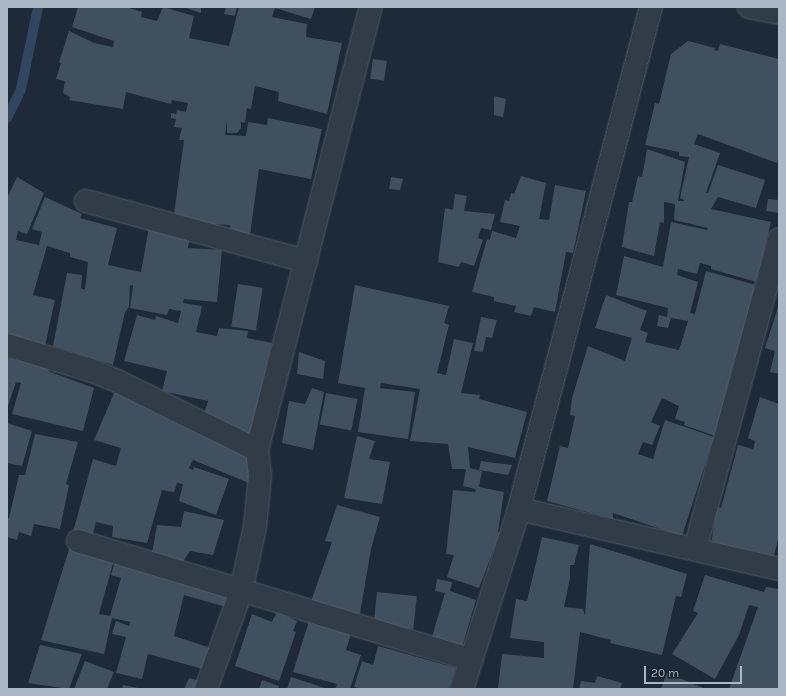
<!DOCTYPE html>
<style>
body{margin:0}
#map{position:relative;width:786px;height:696px;overflow:hidden;background:#1e2a37;font-family:Karla,sans-serif}
div>[style]{position:absolute}
[style*='--x']{left:calc(var(--x)*1px);top:calc(var(--y)*1px);width:calc(var(--w)*1px);rotate:calc(var(--a)*1deg)}
.stream>*{height:10px;margin:-5px;padding:0 5px;transform-origin:5px;border-radius:5px;background:#30475f}
.building>*{inset:0;background:#41505f;transform-origin:0 0}
.roads{filter:drop-shadow(0 0 1px #4f5a66) drop-shadow(0 0 1px #4f5a66)}
.minor>*{height:22px;margin:-11px;padding:0 11px;transform-origin:11px;border-radius:11px;background:#323c47}
.tertiary>*{height:22px;margin:-11px;padding:0 11px;transform-origin:11px;border-radius:11px;background:#323c47}
span{translate:-50% -50%;white-space:nowrap;text-align:center;line-height:1.15;-webkit-text-stroke:3px #17212c;paint-order:stroke}
.frame{position:absolute;inset:0;border:8px solid #abb7c5;pointer-events:none}
.scale{position:absolute;left:644px;top:666px;width:98px;height:18px;box-sizing:border-box;border:2px solid #abb7c5;border-top:0;padding-left:5px;font-size:12px;line-height:14px;white-space:nowrap;color:#abb7c5;-webkit-text-stroke:3px #17212c;paint-order:stroke}
</style>
<div id="map">
<div class="stream">
<div style="--x:7;--y:118;--w:32;--a:-64"></div>
<div style="--x:21;--y:89;--w:84;--a:-78.3"></div>
</div>
<div class="building">
<div style="clip-path:polygon(78px 7px,126px 7px,142px 12px,141px 17px,157px 21px,163px 7px,194px 16px,189px 38px,229px 46px,239px 7px,315px 7px,311px 19px,275px 8px,272px 17px,307px 24px,306px 37px,342px 43px,327px 114px,278px 101px,279px 92px,255px 86px,251px 109px,247px 108px,245px 123px,241px 122px,241px 128px,237px 133px,227px 133px,227px 120px,225px 135px,246px 136px,248px 122px,267px 125px,268px 118px,322px 129px,311px 179px,259px 169px,250px 235px,229px 232px,230px 225px,173px 222px,184px 140px,179px 140px,182px 128px,174px 127px,176px 119px,171px 118px,171px 113px,176px 114px,177px 110px,186px 112px,188px 103px,172px 100px,171px 104px,126px 92px,123px 109px,69px 100px,70px 97px,63px 93px,65px 81px,56px 79px,61px 63px,59px 62px,69px 31px,94px 43px,113px 47px,114px 41px,72px 27px)"></div>
<div style="clip-path:polygon(183px 7px,201px 7px,201px 13px)"></div>
<div style="clip-path:polygon(226px 7px,237px 7px,235px 16px,224px 14px)"></div>
<div style="clip-path:polygon(688px 41px,715px 48px,714px 50px,718px 51px,720px 44px,779px 59px,779px 158px,777px 163px,698px 134px,694px 144px,720px 153px,706px 193px,708px 193px,718px 165px,765px 180px,756px 208px,718px 197px,711px 209px,771px 222px,761px 263px,765px 264px,760px 283px,711px 269px,711px 266px,700px 263px,697px 274px,678px 269px,677px 275px,698px 282px,690px 313px,695px 314px,706px 271px,756px 285px,718px 437px,684px 425px,685px 422px,675px 419px,679px 406px,662px 398px,651px 422px,660px 426px,652px 445px,643px 442px,638px 454px,653px 459px,665px 420px,714px 437px,682px 536px,613px 513px,613px 519px,547px 501px,560px 446px,568px 448px,575px 416px,570px 415px,572px 398px,588px 346px,625px 361px,632px 338px,595px 328px,606px 295px,647px 311px,640px 330px,648px 333px,645px 342px,679px 350px,688px 321px,671px 318px,668px 328px,657px 326px,659px 315px,667px 317px,668px 308px,616px 295px,624px 256px,663px 267px,671px 222px,707px 230px,708px 228px,674px 220px,675px 204px,664px 202px,664px 223px,660px 222px,654px 256px,622px 247px,629px 202px,632px 202px,638px 176px,642px 177px,647px 149px,685px 162px,678px 201px,685px 201px,680px 198px,689px 157px,679px 156px,679px 152px,645px 145px,655px 103px,659px 104px,671px 54px)"></div>
<div style="left:373px;top:59px;width:14px;height:20px;rotate:8deg"></div>
<div style="clip-path:polygon(494px 96px,506px 99px,503px 117px,494px 115px)"></div>
<div style="clip-path:polygon(521px 176px,546px 183px,539px 219px,549px 220px,555px 185px,586px 191px,573px 253px,566px 252px,555px 312px,534px 307px,531px 316px,514px 312px,516px 306px,494px 301px,494px 297px,472px 292px,487px 239px,490px 240px,492px 231px,516px 238px,520px 226px,500px 222px,505px 200px,509px 201px,511px 193px,514px 194px)"></div>
<div style="clip-path:polygon(17px 177px,44px 193px,27px 234px,18px 231px,16px 240px,39px 245px,42px 232px,32px 229px,45px 197px,82px 214px,80px 218px,117px 228px,108px 265px,141px 272px,149px 227px,190px 235px,188px 248px,222px 250px,217px 302px,184px 299px,183px 303px,202px 306px,196px 332px,217px 336px,219px 328px,248px 331px,247px 338px,272px 343px,250px 438px,203px 417px,208px 401px,162px 391px,167px 371px,124px 361px,137px 315px,155px 320px,156px 316px,178px 323px,181px 311px,169px 309px,167px 315px,130px 308px,133px 286px,130px 285px,129px 307px,125px 312px,113px 365px,53px 346px,67px 273px,82px 275px,81px 288px,85px 290px,88px 262px,70px 257px,70px 253px,47px 246px,33px 295px,55px 300px,45px 346px,7px 338px,7px 198px)"></div>
<div style="clip-path:polygon(391px 177px,403px 179px,400px 190px,389px 189px)"></div>
<div style="clip-path:polygon(455px 194px,467px 196px,464px 211px,495px 214px,491px 230px,481px 228px,478px 238px,483px 240px,474px 266px,461px 262px,459px 267px,438px 262px,445px 208px,453px 210px)"></div>
<div style="clip-path:polygon(768px 199px,779px 200px,779px 213px,766px 211px)"></div>
<div style="left:238px;top:284px;width:25px;height:43px;rotate:9deg"></div>
<div style="clip-path:polygon(355px 285px,449px 306px,444px 323px,449px 325px,437px 373px,446px 375px,454px 339px,473px 343px,461px 393px,480px 395px,479px 399px,527px 412px,515px 458px,468px 447px,470px 468px,482px 471px,479px 487px,504px 492px,498px 532px,500px 533px,479px 588px,447px 577px,454px 555px,446px 554px,453px 490px,475px 492px,476px 489px,463px 486px,466px 469px,452px 469px,448px 444px,410px 441px,420px 389px,381px 383px,380px 388px,415px 392px,408px 439px,358px 432px,365px 388px,338px 383px)"></div>
<div style="clip-path:polygon(779px 304px,779px 374px,770px 372px,775px 351px,765px 348px)"></div>
<div style="clip-path:polygon(481px 317px,497px 320px,492px 338px,486px 337px,483px 352px,474px 351px)"></div>
<div style="clip-path:polygon(299px 352px,325px 361px,323px 379px,297px 374px)"></div>
<div style="clip-path:polygon(7px 358px,50px 366px,48px 371px,94px 388px,83px 431px,12px 414px,21px 383px,16px 382px,7px 409px)"></div>
<div style="clip-path:polygon(312px 388px,324px 392px,313px 450px,282px 443px,289px 401px,305px 404px)"></div>
<div style="clip-path:polygon(115px 391px,152px 405px,152px 411px,257px 462px,249px 483px,193px 460px,189px 468px,193px 470px,194px 467px,229px 479px,216px 515px,179px 501px,183px 484px,177px 483px,174px 492px,162px 490px,147px 543px,112px 537px,113px 526px,96px 522px,92px 538px,73px 532px,93px 459px,116px 466px,121px 448px,94px 440px)"></div>
<div style="left:326px;top:393px;width:32px;height:32px;rotate:11deg"></div>
<div style="clip-path:polygon(760px 397px,779px 404px,779px 535px,773px 560px,757px 557px,758px 552px,711px 544px,717px 507px,721px 508px,738px 445px,753px 449px,755px 441px,748px 438px)"></div>
<div style="clip-path:polygon(7px 423px,32px 431px,22px 466px,7px 463px)"></div>
<div style="clip-path:polygon(35px 434px,78px 442px,66px 484px,69px 485px,60px 529px,34px 524px,31px 536px,19px 532px,17px 540px,7px 537px,7px 518px,9px 518px,19px 475px,25px 475px)"></div>
<div style="clip-path:polygon(357px 436px,375px 441px,369px 459px,390px 462px,382px 504px,344px 498px)"></div>
<div style="clip-path:polygon(481px 461px,495px 463px,512px 465px,508px 475px,479px 470px)"></div>
<div style="clip-path:polygon(337px 505px,380px 517px,371px 549px,359px 619px,309px 607px,332px 542px,325px 541px)"></div>
<div style="clip-path:polygon(184px 511px,224px 520px,213px 555px,190px 551px,182px 563px,152px 553px,157px 525px,181px 527px)"></div>
<div style="clip-path:polygon(542px 537px,579px 545px,574px 565px,570px 565px,570px 578px,564px 607px,583px 609px,585px 616px,590px 544px,687px 574px,681px 597px,676px 596px,662px 655px,610px 643px,611px 640px,580px 632px,573px 689px,498px 689px,502px 654px,544px 658px,544px 642px,510px 638px,516px 599px,527px 601px)"></div>
<div style="clip-path:polygon(70px 546px,113px 563px,99px 614px,110px 616px,121px 578px,111px 575px,116px 558px,232px 590px,226px 607px,184px 595px,174px 636px,211px 648px,203px 669px,148px 654px,142px 679px,116px 673px,126px 637px,112px 634px,116px 621px,129px 626px,130px 622px,112px 618px,104px 654px,41px 640px)"></div>
<div style="clip-path:polygon(705px 575px,764px 592px,766px 587px,779px 589px,779px 689px,729px 689px,758px 607px,749px 605px,739px 635px,715px 679px,672px 654px,698px 613px,693px 611px)"></div>
<div style="clip-path:polygon(437px 579px,452px 582px,450px 591px,476px 600px,462px 647px,432px 637px,445px 593px,435px 591px)"></div>
<div style="left:377px;top:592px;width:40px;height:33px;rotate:6deg"></div>
<div style="clip-path:polygon(277px 612px,297px 621px,293px 631px,296px 632px,279px 681px,235px 666px,252px 614px,272px 622px)"></div>
<div style="clip-path:polygon(309px 621px,351px 634px,346px 650px,361px 655px,350px 689px,335px 689px,337px 684px,293px 672px)"></div>
<div style="clip-path:polygon(40px 645px,82px 654px,69px 689px,28px 683px)"></div>
<div style="clip-path:polygon(378px 646px,456px 668px,449px 689px,364px 689px,354px 687px,362px 661px,373px 665px)"></div>
<div style="clip-path:polygon(85px 661px,114px 672px,107px 689px,74px 689px)"></div>
<div style="clip-path:polygon(667px 673px,706px 689px,661px 689px)"></div>
<div style="clip-path:polygon(597px 676px,622px 683px,620px 689px,579px 689px,581px 681px,595px 683px)"></div>
<div style="clip-path:polygon(291px 677px,328px 689px,287px 689px)"></div>
<div style="clip-path:polygon(189px 678px,200px 681px,196px 689px,184px 689px)"></div>
<div style="clip-path:polygon(262px 680px,279px 686px,278px 689px,259px 689px)"></div>
<div style="clip-path:polygon(123px 685px,138px 688px,138px 689px,122px 689px)"></div>
</div>
<div class="roads">
<div class="minor">
<div style="--x:86;--y:201;--w:228;--a:15.3"></div>
<div style="--x:7;--y:345;--w:87;--a:16.8"></div>
<div style="--x:90;--y:370;--w:31;--a:22"></div>
<div style="--x:119;--y:382;--w:154;--a:26.2"></div>
<div style="--x:519;--y:509;--w:267;--a:13"></div>
<div style="--x:78;--y:541;--w:411;--a:16.8"></div>
<div style="--x:695;--y:549;--w:321;--a:-74.8"></div>
<div style="--x:206;--y:689;--w:104;--a:-70.3"></div>
<div style="--x:241;--y:591;--w:66;--a:-77.7"></div>
<div style="--x:255;--y:527;--w:52;--a:-84.5"></div>
<div style="--x:260;--y:475;--w:25;--a:-97"></div>
<div style="--x:257;--y:450;--w:457;--a:-75.6"></div>
<div style="--x:462;--y:689;--w:189;--a:-72.4"></div>
<div style="--x:519;--y:509;--w:519;--a:-75.27"></div>
</div>
<div class="tertiary">
<div style="--x:749;--y:7;--w:31;--a:11"></div>
</div>
</div>
<div class="frame"></div>
<div class="scale">20 m</div>
</div>
